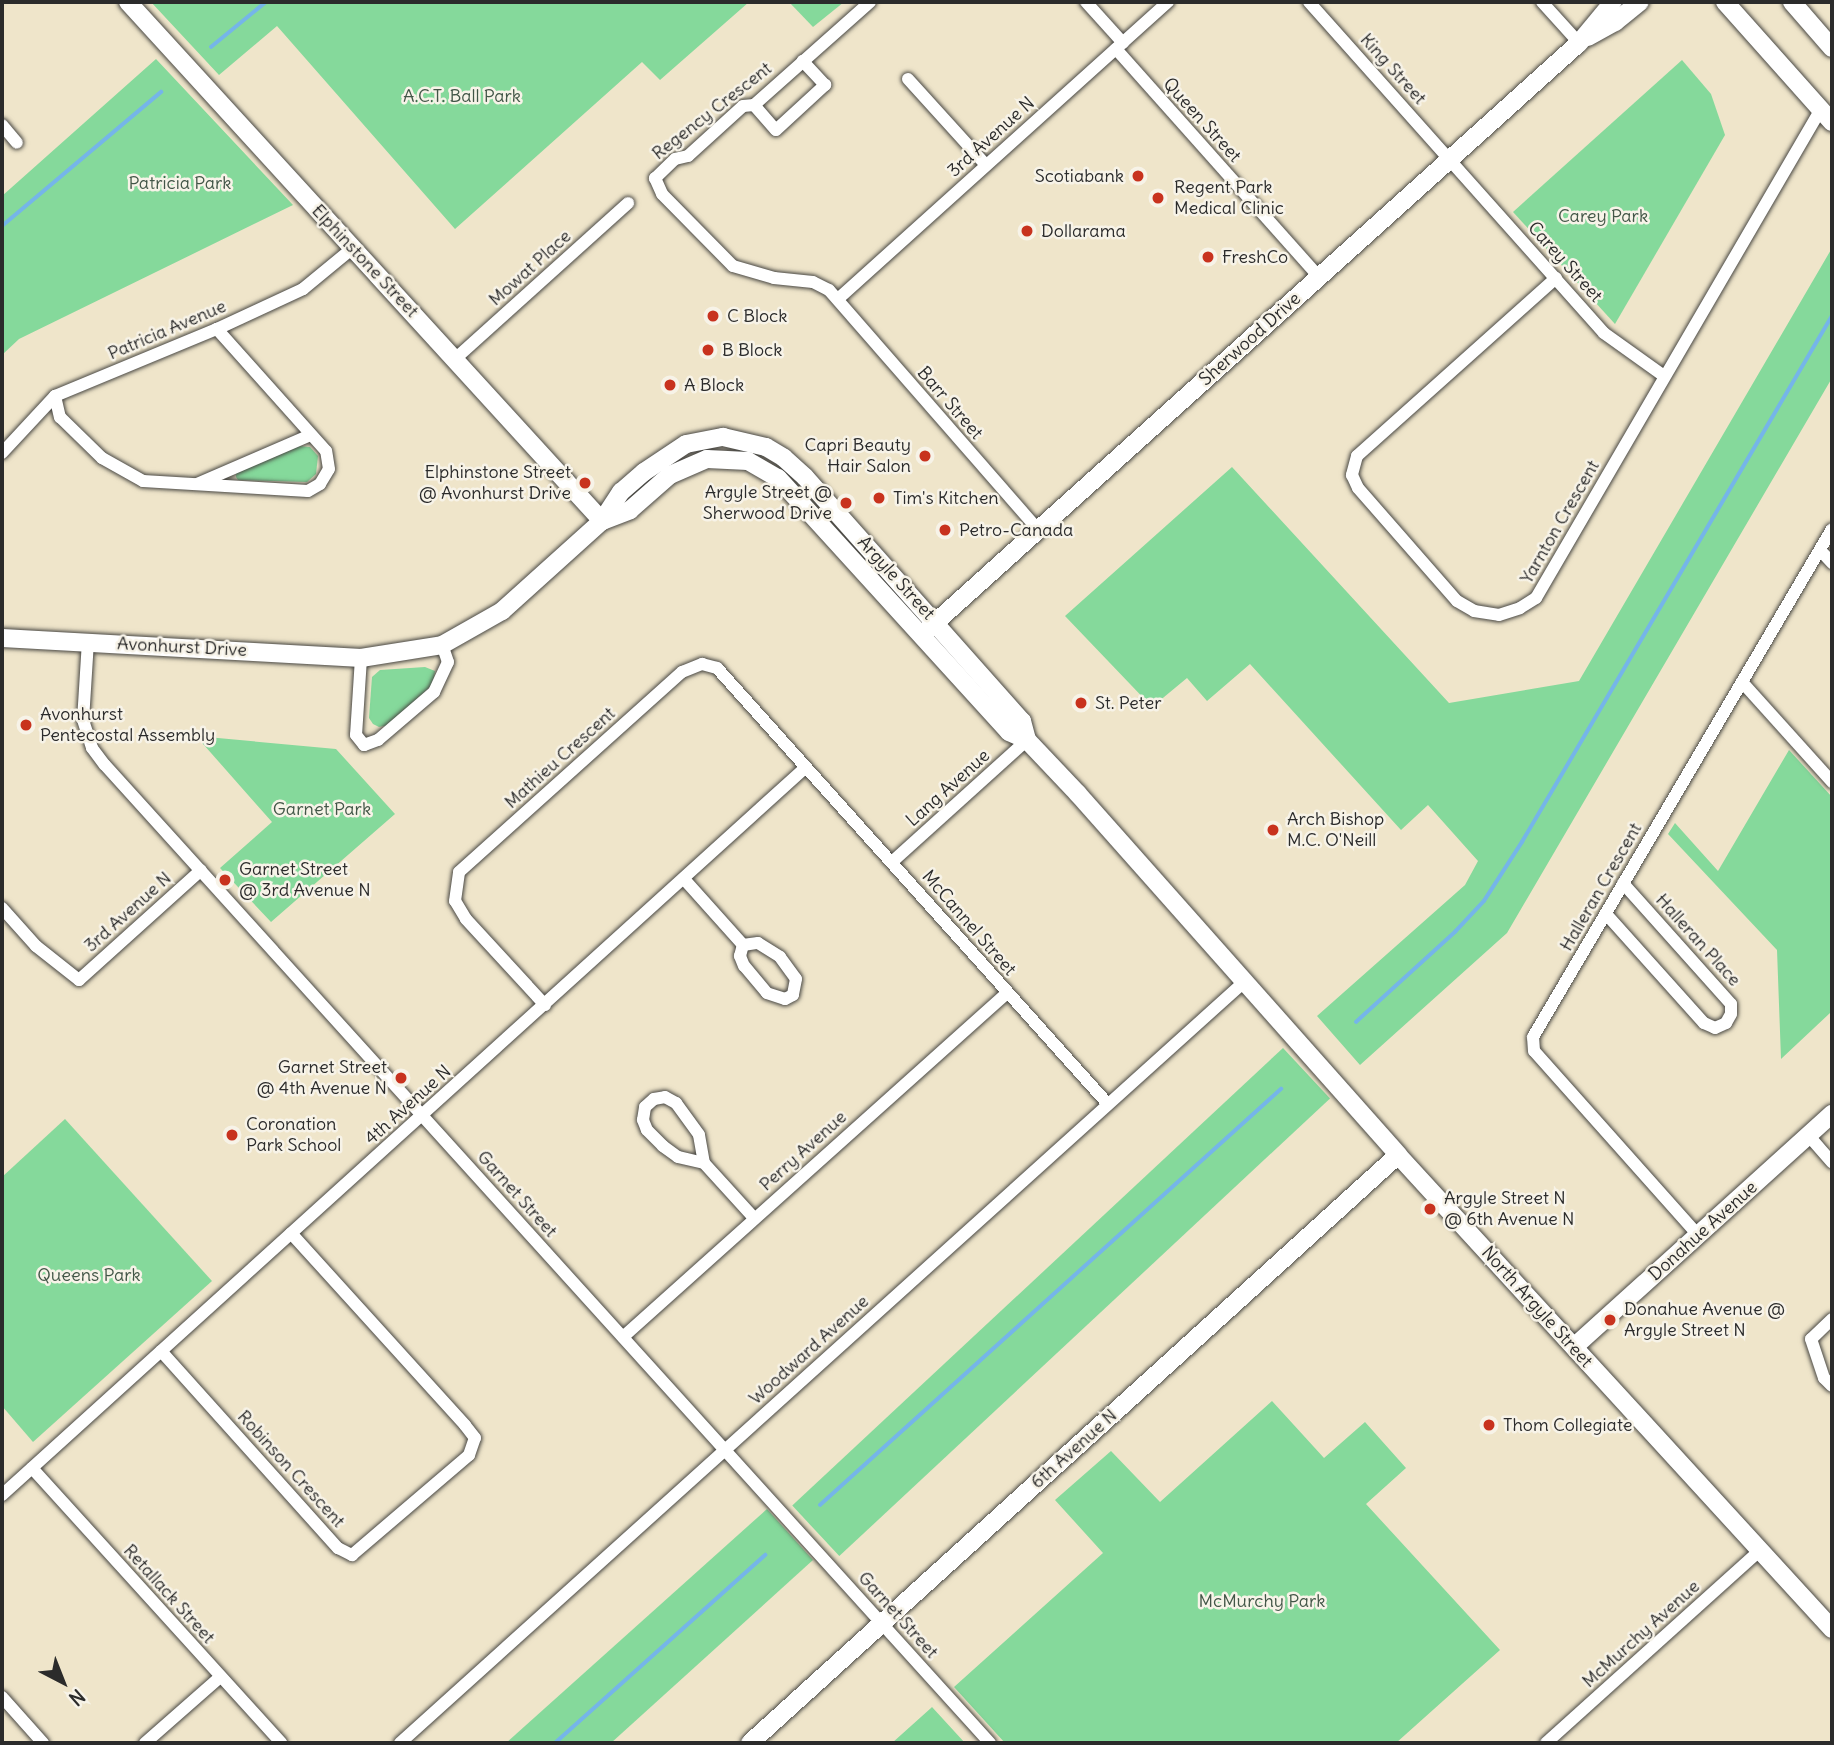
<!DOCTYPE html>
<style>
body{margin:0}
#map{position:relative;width:1834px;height:1745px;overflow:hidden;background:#efe5ca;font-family:Delius,sans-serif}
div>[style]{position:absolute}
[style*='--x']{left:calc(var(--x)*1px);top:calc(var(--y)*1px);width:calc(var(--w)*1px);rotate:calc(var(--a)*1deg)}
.green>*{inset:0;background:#85d99b;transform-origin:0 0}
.stream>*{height:3.5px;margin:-1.75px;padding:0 1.75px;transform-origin:1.75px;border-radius:1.75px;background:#75b5e9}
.roads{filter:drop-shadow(0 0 2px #484743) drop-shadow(0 0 2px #484743)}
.street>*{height:12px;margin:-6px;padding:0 6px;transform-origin:6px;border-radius:6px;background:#fff}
.secondary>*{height:18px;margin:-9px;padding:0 9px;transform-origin:9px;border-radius:9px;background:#fff}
.dots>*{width:19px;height:19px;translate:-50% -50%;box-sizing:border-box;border:4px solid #f7f3e8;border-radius:50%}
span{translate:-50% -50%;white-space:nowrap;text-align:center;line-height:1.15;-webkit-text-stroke:5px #f7f3e8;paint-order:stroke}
.street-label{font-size:18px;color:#2b2b2b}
.park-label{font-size:18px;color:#425647}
.poi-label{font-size:18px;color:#2b2b2b}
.right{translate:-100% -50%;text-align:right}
.left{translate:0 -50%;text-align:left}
.frame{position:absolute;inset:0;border:4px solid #2b2b2b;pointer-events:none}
.north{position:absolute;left:28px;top:1647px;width:70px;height:70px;-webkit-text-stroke:5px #f7f3e8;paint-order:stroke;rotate:138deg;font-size:19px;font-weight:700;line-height:28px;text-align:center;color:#2b2b2b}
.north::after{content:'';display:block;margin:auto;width:24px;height:32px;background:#2b2b2b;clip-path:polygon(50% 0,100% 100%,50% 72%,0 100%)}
</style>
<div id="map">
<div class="green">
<div style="clip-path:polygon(151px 2px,749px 2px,660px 80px,642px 62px,455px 229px,277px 26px,219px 75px)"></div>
<div style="clip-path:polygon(789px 2px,844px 2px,813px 27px)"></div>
<div style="clip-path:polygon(156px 59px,293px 205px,19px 339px,2px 355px,2px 196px)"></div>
<div style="clip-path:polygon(1682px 60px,1711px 94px,1725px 135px,1615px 324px,1513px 212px)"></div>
<div style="clip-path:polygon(1832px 248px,1832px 378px,1507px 933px,1360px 1065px,1317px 1016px,1465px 885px,1478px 861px,1428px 805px,1401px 830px,1250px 664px,1207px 701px,1187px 678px,1152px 707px,1065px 616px,1232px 467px,1449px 703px,1579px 681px)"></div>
<div style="clip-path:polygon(299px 446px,310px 447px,318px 456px,316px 474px,307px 482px,238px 480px,236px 477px,236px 473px)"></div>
<div style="clip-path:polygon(425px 667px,435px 671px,433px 684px,389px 725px,379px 727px,373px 724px,369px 718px,372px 677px,380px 670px)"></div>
<div style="clip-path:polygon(196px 736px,336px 749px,395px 814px,271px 922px,220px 868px,272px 822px)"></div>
<div style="clip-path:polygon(1789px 750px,1832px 797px,1832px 1015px,1830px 1013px,1781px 1059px,1777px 950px,1668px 834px,1675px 823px,1718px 871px)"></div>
<div style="left:1283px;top:1048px;width:69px;height:671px;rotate:47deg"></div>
<div style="clip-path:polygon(65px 1119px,212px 1281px,33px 1442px,2px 1406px,2px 1177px)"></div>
<div style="clip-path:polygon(1272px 1401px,1324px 1458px,1365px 1422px,1406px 1468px,1366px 1504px,1500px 1650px,1396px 1743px,1005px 1743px,954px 1687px,1103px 1553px,1055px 1500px,1111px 1451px,1160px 1502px)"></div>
<div style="clip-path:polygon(767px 1509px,813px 1560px,611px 1743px,506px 1743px)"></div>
<div style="clip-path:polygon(932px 1707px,965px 1743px,892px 1743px,931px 1708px)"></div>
</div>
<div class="stream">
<div style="--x:211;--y:47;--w:71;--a:-39.3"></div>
<div style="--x:2;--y:226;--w:208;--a:-40.1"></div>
<div style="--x:1356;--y:1022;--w:134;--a:-42.3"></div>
<div style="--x:1455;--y:932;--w:42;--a:-46.9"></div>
<div style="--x:1484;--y:901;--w:70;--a:-57.2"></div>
<div style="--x:1522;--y:842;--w:611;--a:-59.49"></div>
<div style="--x:820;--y:1505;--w:621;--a:-42.06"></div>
<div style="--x:555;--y:1743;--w:282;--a:-41.8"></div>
</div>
<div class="roads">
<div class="street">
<div style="--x:870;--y:2;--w:155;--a:138.4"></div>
<div style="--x:754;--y:105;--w:11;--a:175"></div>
<div style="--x:743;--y:106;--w:74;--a:137.7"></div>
<div style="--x:688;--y:156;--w:13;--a:167"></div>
<div style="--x:675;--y:159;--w:28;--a:136"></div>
<div style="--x:655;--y:178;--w:17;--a:66"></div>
<div style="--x:662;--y:194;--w:101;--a:45.4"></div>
<div style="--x:733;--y:266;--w:43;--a:16.3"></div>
<div style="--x:774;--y:278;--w:39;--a:6"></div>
<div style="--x:813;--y:282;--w:18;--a:27"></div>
<div style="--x:829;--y:290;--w:318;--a:48.9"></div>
<div style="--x:1086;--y:2;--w:55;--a:47.9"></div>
<div style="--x:1309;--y:2;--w:443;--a:48.3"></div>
<div style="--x:1604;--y:333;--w:74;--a:35.6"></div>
<div style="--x:1542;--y:2;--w:55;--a:47.9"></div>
<div style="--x:1116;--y:49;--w:305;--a:48.3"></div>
<div style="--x:908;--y:79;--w:116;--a:47.8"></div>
<div style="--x:754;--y:105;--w:33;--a:49"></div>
<div style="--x:776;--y:130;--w:67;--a:-42.6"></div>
<div style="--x:825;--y:85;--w:33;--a:-133"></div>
<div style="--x:2;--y:125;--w:23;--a:50"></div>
<div style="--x:1556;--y:278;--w:267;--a:138.2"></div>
<div style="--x:1357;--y:456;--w:20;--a:105"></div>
<div style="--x:1352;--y:475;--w:14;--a:65"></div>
<div style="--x:1358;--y:488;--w:150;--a:48.8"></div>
<div style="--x:1457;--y:601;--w:20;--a:30"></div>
<div style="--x:1474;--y:611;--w:25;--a:9"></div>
<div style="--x:1499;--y:615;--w:22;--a:-18"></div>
<div style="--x:1520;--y:608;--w:19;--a:-32"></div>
<div style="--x:1536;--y:598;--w:566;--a:-59.77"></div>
<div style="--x:838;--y:299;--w:444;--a:-42"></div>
<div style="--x:455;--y:359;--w:233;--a:-42"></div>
<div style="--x:55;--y:396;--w:22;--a:77"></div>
<div style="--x:60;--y:417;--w:59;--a:44.3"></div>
<div style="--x:102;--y:458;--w:47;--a:29.3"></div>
<div style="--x:143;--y:481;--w:165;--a:3.5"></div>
<div style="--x:308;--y:491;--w:14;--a:-30"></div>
<div style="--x:320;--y:484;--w:17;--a:-59"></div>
<div style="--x:329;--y:469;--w:18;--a:-99"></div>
<div style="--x:326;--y:451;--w:164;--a:-131.8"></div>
<div style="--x:2;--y:453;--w:78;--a:-47.1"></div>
<div style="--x:55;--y:396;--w:175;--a:-22.5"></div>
<div style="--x:217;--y:329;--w:95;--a:-24.9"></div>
<div style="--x:303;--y:289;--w:66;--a:-39.5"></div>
<div style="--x:197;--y:484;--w:123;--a:-23.4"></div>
<div style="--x:1820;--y:550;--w:18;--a:47"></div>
<div style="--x:88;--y:641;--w:79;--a:93.6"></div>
<div style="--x:83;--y:720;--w:29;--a:72"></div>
<div style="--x:92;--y:748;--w:21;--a:53"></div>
<div style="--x:105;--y:765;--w:1319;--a:47.86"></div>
<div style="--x:361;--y:658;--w:77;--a:93.7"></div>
<div style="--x:356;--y:735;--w:13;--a:51"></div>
<div style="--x:364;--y:745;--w:15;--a:-20"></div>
<div style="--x:378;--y:740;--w:74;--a:-40.6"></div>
<div style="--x:434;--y:692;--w:33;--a:-65"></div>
<div style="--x:448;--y:662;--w:18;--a:-109"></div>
<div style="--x:1742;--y:682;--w:135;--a:48"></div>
<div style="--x:892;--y:862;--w:182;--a:-42.1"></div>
<div style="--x:684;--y:879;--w:89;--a:48.2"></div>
<div style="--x:2;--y:908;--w:51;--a:48.2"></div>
<div style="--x:36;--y:946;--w:55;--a:38.3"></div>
<div style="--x:79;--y:980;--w:164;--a:-42"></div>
<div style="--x:1607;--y:915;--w:145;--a:48.1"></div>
<div style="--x:1704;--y:1023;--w:12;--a:24"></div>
<div style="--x:1715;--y:1028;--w:12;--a:-24"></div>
<div style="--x:1726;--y:1023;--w:10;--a:-61"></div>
<div style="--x:1731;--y:1014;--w:10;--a:-90"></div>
<div style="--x:1731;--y:1004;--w:162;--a:-131.8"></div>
<div style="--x:758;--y:943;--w:26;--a:32"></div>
<div style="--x:780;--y:957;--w:27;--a:54"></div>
<div style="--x:796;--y:979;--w:16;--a:101"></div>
<div style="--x:793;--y:995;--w:9;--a:153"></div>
<div style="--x:785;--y:999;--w:19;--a:-162"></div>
<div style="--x:767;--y:993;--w:35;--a:-130"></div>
<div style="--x:744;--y:966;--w:11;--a:-112"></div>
<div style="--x:740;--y:956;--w:11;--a:-75"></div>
<div style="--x:743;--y:945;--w:15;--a:-8"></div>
<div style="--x:545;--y:1005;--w:117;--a:-132.6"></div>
<div style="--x:466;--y:919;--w:21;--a:-121"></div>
<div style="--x:455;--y:901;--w:29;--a:-82"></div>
<div style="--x:459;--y:872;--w:300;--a:-41.9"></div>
<div style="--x:682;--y:672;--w:22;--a:-22"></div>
<div style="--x:702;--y:664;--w:16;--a:15"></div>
<div style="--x:717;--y:668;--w:584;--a:48.12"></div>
<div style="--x:1809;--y:1136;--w:35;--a:49"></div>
<div style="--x:704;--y:1163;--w:27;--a:-167"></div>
<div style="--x:678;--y:1157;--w:19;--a:-144"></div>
<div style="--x:663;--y:1146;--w:23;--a:-135"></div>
<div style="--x:647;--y:1130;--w:11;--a:-112"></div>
<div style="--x:643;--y:1120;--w:13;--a:-81"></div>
<div style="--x:645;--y:1107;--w:12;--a:-42"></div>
<div style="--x:654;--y:1099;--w:11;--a:-10"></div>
<div style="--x:665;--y:1097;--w:13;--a:29"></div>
<div style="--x:676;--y:1103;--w:39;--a:54"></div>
<div style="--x:699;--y:1135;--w:28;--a:80"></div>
<div style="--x:704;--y:1163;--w:74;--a:47.7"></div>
<div style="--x:1698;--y:1235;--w:246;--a:-131.7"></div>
<div style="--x:1534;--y:1051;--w:14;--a:-94"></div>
<div style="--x:1533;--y:1037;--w:589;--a:-59.52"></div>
<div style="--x:1832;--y:1319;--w:29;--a:136"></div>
<div style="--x:1811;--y:1339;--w:41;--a:71.6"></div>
<div style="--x:1824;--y:1378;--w:11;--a:45"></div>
<div style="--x:623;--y:1337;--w:516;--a:-41.86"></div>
<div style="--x:161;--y:1351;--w:265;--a:48.1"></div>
<div style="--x:338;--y:1548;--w:16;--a:27"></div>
<div style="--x:352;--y:1555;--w:154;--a:-40.5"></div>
<div style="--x:469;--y:1455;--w:18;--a:-71"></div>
<div style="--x:475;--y:1438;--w:16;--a:-128"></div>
<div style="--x:465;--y:1425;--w:259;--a:-132.2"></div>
<div style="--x:32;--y:1468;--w:371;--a:47.8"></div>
<div style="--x:2;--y:1495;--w:1083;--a:-42.16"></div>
<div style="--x:2;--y:1697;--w:62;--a:48.3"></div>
<div style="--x:145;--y:1743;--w:100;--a:-41.3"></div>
<div style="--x:400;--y:1743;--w:1135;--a:-42.04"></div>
<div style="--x:1546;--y:1743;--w:288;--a:-42"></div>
</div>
<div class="secondary">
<div style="--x:128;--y:2;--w:703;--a:47.59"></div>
<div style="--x:1725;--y:2;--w:161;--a:48.3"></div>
<div style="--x:1792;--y:2;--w:61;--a:49"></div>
<div style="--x:1588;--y:37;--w:31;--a:-29"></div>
<div style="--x:1615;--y:22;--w:32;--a:-39"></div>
<div style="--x:602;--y:521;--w:30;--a:-21"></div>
<div style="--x:630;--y:510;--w:53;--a:-41.2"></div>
<div style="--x:670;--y:475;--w:40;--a:-23.4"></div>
<div style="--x:707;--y:459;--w:41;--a:2.8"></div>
<div style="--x:748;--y:461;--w:34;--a:30"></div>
<div style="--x:778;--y:478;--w:343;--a:47.7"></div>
<div style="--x:1009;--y:732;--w:20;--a:24"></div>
<div style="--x:1027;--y:740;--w:74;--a:46.6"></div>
<div style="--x:1078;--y:794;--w:482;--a:48.4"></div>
<div style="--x:1398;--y:1155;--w:643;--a:47.52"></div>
<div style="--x:927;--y:630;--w:877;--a:-42"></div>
<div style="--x:1579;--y:43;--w:53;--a:-50.3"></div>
<div style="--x:2;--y:638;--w:360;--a:3.2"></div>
<div style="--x:361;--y:658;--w:82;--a:-9.1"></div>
<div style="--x:442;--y:645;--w:69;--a:-29.5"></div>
<div style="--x:502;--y:611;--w:135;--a:-42"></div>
<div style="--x:602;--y:521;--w:35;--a:-57"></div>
<div style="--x:621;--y:492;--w:30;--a:-41"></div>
<div style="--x:644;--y:472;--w:50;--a:-33.7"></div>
<div style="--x:686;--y:444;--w:38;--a:-11"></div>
<div style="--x:723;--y:437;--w:44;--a:13.1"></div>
<div style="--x:766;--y:447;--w:21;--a:31"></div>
<div style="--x:784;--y:458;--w:28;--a:42"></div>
<div style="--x:805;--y:477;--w:327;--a:48.4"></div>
<div style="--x:1022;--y:721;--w:20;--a:75"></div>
<div style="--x:1574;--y:1347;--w:348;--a:-42.1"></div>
<div style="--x:750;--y:1743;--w:875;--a:-42.22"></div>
</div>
</div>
<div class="dots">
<div style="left:1138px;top:176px;background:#c8321e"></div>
<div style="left:1158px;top:198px;background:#c8321e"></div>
<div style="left:1027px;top:231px;background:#c8321e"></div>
<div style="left:1208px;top:257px;background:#c8321e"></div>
<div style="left:713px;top:316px;background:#c8321e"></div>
<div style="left:708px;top:350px;background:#c8321e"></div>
<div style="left:670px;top:385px;background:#c8321e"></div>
<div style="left:925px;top:456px;background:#c8321e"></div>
<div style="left:585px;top:483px;background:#c8321e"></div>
<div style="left:879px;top:498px;background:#c8321e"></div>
<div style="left:846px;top:503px;background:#c8321e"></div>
<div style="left:945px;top:530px;background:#c8321e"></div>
<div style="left:1081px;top:703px;background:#c8321e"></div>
<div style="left:26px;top:725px;background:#c8321e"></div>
<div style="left:1273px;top:830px;background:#c8321e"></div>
<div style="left:225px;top:880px;background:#c8321e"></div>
<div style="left:401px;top:1078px;background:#c8321e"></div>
<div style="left:232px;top:1135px;background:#c8321e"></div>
<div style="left:1430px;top:1209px;background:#c8321e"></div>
<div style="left:1610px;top:1320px;background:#c8321e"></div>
<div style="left:1489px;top:1425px;background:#c8321e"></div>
</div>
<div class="street-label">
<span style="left:1393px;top:69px;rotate:48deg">King Street</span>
<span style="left:712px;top:111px;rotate:-38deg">Regency Crescent</span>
<span style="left:1202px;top:120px;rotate:48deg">Queen Street</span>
<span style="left:991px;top:137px;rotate:-42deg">3rd Avenue N</span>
<span style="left:365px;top:261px;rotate:47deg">Elphinstone Street</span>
<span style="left:1565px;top:262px;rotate:48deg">Carey Street</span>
<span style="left:530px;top:268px;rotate:-42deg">Mowat Place</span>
<span style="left:167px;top:330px;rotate:-23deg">Patricia Avenue</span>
<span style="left:1250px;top:339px;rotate:-42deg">Sherwood Drive</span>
<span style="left:950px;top:403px;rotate:49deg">Barr Street</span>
<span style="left:1560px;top:522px;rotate:-60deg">Yarnton Crescent</span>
<span style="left:896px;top:578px;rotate:48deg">Argyle Street</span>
<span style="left:182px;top:647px;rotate:3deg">Avonhurst Drive</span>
<span style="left:560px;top:758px;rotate:-42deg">Mathieu Crescent</span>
<span style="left:948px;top:788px;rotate:-42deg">Lang Avenue</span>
<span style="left:1601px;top:887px;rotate:-60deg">Halleran Crescent</span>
<span style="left:128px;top:912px;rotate:-42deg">3rd Avenue N</span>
<span style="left:969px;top:923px;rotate:49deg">McCannel Street</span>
<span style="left:1698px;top:940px;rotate:48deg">Halleran Place</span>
<span style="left:408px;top:1105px;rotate:-42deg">4th Avenue N</span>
<span style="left:803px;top:1151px;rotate:-42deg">Perry Avenue</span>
<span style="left:517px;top:1194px;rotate:48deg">Garnet Street</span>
<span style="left:1703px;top:1231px;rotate:-42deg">Donahue Avenue</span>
<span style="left:1537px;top:1307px;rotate:48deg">North Argyle Street</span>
<span style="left:809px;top:1350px;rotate:-42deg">Woodward Avenue</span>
<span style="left:1074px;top:1449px;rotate:-42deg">6th Avenue N</span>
<span style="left:291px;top:1469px;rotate:48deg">Robinson Crescent</span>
<span style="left:169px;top:1594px;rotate:48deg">Retallack Street</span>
<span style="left:898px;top:1615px;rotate:48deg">Garnet Street</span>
<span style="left:1641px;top:1634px;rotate:-42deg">McMurchy Avenue</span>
</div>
<div class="park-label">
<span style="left:462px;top:96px">A.C.T. Ball Park</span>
<span style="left:180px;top:183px">Patricia Park</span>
<span style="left:1603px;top:216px">Carey Park</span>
<span style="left:322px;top:809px">Garnet Park</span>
<span style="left:89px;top:1275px">Queens Park</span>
<span style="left:1262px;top:1601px">McMurchy Park</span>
</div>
<div class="poi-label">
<span class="right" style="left:1124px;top:176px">Scotiabank</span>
<span class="left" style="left:1174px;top:198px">Regent Park<br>Medical Clinic</span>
<span class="left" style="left:1041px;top:231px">Dollarama</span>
<span class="left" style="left:1222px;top:257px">FreshCo</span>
<span class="left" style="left:727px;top:316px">C Block</span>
<span class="left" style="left:722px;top:350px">B Block</span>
<span class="left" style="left:684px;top:385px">A Block</span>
<span class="right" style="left:911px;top:456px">Capri Beauty<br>Hair Salon</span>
<span class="right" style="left:571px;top:483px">Elphinstone Street<br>@ Avonhurst Drive</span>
<span class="right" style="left:832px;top:503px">Argyle Street @<br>Sherwood Drive</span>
<span class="left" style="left:893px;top:498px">Tim's Kitchen</span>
<span class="left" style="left:959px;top:530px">Petro-Canada</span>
<span class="left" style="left:1095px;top:703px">St. Peter</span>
<span class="left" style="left:40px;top:725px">Avonhurst<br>Pentecostal Assembly</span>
<span class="left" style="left:1287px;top:830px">Arch Bishop<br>M.C. O'Neill</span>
<span class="left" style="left:239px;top:880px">Garnet Street<br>@ 3rd Avenue N</span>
<span class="right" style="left:387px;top:1078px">Garnet Street<br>@ 4th Avenue N</span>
<span class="left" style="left:246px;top:1135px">Coronation<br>Park School</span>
<span class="left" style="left:1444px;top:1209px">Argyle Street N<br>@ 6th Avenue N</span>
<span class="left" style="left:1624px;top:1320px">Donahue Avenue @<br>Argyle Street N</span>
<span class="left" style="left:1503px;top:1425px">Thom Collegiate</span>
</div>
<div class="frame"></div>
<div class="north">N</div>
</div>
